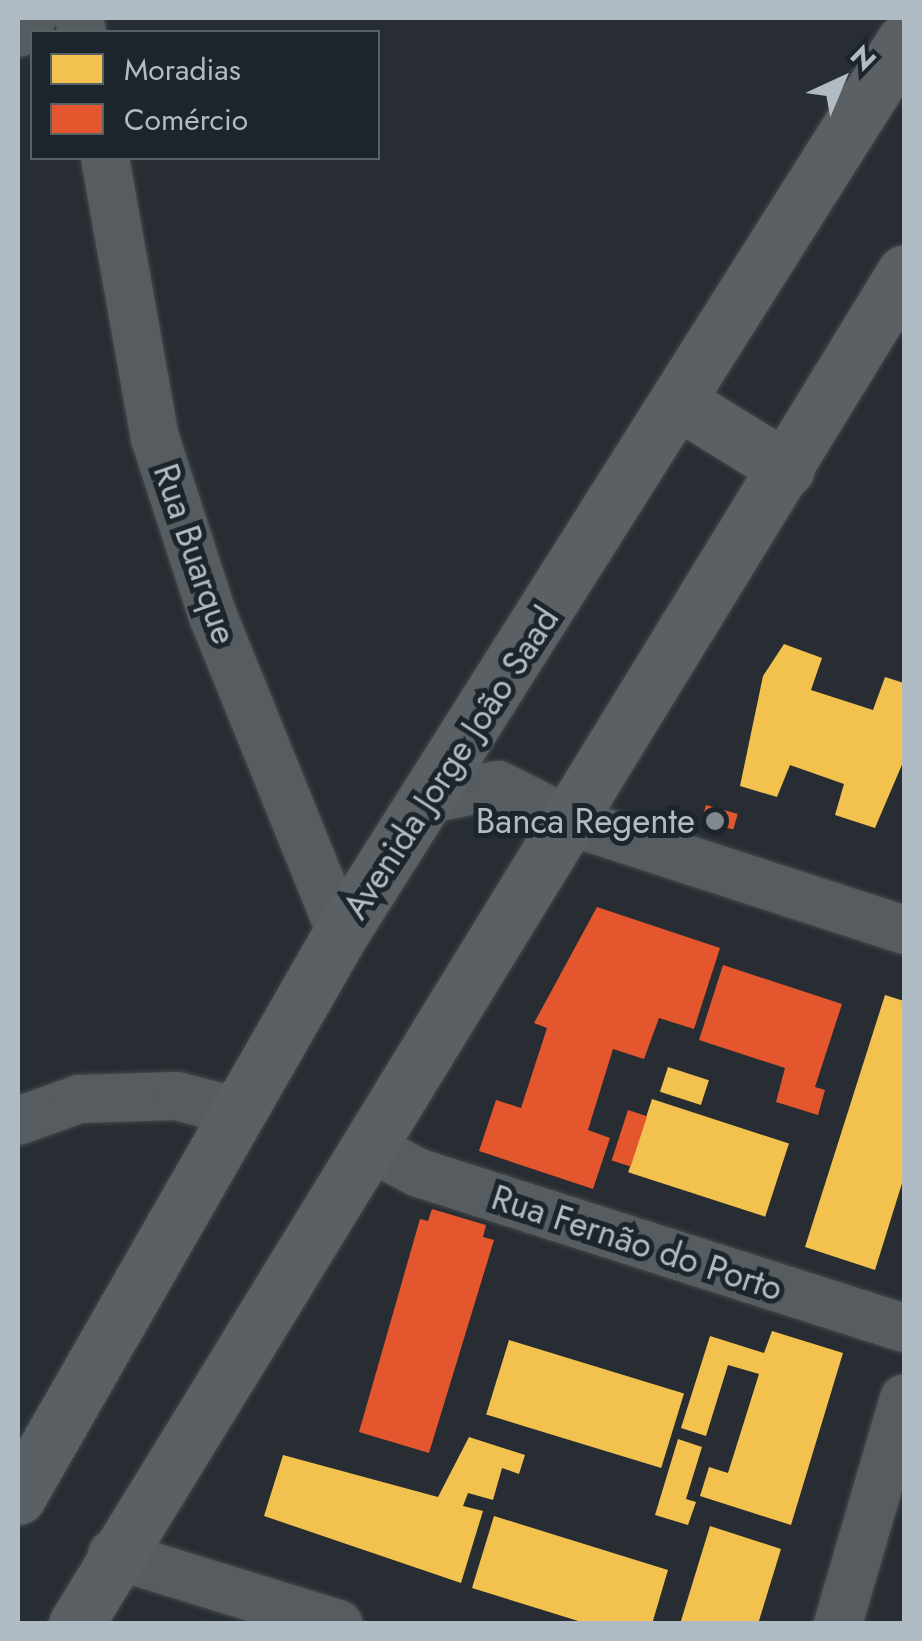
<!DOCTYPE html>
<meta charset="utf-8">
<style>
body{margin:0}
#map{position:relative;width:922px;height:1641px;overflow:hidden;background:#272d32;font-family:Jost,sans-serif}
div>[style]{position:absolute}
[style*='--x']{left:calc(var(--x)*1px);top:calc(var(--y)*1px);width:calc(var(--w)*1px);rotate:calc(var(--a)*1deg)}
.homes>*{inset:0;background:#f2c14e;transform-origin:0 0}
.shops>*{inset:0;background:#e4572e;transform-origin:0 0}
.roads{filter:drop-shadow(0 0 2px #45494d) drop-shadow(0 0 2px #45494d)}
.street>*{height:48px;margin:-24px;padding:0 24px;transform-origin:24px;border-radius:24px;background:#575c60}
.secondary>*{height:55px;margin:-27.5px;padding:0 27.5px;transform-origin:27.5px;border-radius:27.5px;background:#5b6065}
.dots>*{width:28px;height:28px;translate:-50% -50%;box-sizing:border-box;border:5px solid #1b252b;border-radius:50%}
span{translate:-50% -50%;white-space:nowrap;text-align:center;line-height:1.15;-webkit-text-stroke:10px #1b252b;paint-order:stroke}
.street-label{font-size:35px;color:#b1bbc3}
.poi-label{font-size:35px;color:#b1bbc3}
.right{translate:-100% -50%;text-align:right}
.frame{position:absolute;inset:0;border:20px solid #b1bbc3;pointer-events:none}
.legend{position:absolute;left:30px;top:30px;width:350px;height:130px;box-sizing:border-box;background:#1b252b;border:2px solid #576168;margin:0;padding:12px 18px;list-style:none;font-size:30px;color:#b1bbc3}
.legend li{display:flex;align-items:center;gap:20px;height:50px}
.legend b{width:50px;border:2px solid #576168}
.north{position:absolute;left:792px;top:30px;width:100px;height:100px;-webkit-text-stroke:8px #1b252b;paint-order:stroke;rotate:44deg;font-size:28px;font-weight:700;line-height:40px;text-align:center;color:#b1bbc3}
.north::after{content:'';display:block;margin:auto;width:35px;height:45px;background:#b1bbc3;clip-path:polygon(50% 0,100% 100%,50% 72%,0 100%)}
</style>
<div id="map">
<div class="homes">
<div style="clip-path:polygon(784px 644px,822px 658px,811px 690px,873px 710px,885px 677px,904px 683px,904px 760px,875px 828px,835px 815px,844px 784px,790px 765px,777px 797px,740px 786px,763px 676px)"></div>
<div style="clip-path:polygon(885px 995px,904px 1001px,904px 1177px,875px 1270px,805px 1247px)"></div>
<div style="left:668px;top:1067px;width:43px;height:26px;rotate:18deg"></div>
<div style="left:652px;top:1099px;width:144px;height:77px;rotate:18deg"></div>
<div style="clip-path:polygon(772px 1331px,843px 1353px,791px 1525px,700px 1496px,709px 1467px,728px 1473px,759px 1374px,728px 1365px,706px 1436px,681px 1428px,710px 1336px,764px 1353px)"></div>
<div style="left:509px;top:1340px;width:183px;height:78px;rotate:17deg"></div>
<div style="clip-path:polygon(469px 1437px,525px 1455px,519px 1474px,502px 1468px,493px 1500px,468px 1493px,463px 1506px,483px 1511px,461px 1583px,264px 1516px,283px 1455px,438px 1497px)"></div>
<div style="clip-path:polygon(678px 1439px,702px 1447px,686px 1499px,696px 1502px,688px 1525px,655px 1515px)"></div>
<div style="clip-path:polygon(494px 1516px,668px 1570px,652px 1624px,588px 1624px,472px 1588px)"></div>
<div style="clip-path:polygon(710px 1526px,781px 1549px,758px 1624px,680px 1624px)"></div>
</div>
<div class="shops">
<div style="left:706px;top:805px;width:33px;height:16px;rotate:16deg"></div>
<div style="clip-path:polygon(597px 907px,720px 948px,694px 1029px,659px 1018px,644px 1059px,613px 1049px,588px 1130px,610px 1138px,593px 1189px,479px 1151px,496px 1100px,521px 1108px,547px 1028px,534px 1023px)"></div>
<div style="clip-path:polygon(723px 965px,842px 1004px,815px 1087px,825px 1090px,818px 1115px,776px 1102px,785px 1068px,699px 1040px)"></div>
<div style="left:628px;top:1110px;width:20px;height:53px;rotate:18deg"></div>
<div style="clip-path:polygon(432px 1209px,486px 1225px,483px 1237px,494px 1240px,429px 1453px,359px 1432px,420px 1219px,428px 1221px)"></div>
</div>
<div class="roads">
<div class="street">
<div style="--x:79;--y:18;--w:14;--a:78"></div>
<div style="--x:18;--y:33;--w:21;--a:-47"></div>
<div style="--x:105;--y:158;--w:284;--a:79.9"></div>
<div style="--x:155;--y:438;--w:187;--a:72"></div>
<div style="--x:213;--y:616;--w:342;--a:68"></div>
<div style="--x:431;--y:799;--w:68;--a:-11.8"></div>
<div style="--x:498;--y:785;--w:83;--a:26.6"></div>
<div style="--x:572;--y:822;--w:349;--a:18"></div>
<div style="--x:18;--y:1121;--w:65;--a:-19.8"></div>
<div style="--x:79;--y:1099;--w:98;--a:-1.8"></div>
<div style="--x:177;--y:1096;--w:63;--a:14.7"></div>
<div style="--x:373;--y:1149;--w:52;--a:27.6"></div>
<div style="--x:419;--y:1173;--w:509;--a:17.72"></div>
<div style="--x:112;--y:1554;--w:237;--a:17.2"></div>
<div style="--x:838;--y:1624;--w:235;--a:-73.7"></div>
</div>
<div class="secondary">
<div style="--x:679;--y:402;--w:127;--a:31.8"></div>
<div style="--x:18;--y:1497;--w:650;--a:-60.2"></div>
<div style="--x:341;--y:933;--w:1055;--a:-57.74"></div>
<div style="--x:76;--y:1624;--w:1585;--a:-58.5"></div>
</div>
</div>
<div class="dots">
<div style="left:715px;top:821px;background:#818990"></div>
</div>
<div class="street-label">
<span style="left:195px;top:554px;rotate:71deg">Rua Buarque</span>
<span style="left:451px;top:763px;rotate:-57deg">Avenida Jorge João Saad</span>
<span style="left:637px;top:1243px;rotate:18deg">Rua Fernão do Porto</span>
</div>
<div class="poi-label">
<span class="right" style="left:695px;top:821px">Banca Regente</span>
</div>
<div class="frame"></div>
<ul class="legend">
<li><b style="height:28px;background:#f2c14e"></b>Moradias</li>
<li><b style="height:28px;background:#e4572e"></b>Comércio</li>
</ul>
<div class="north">N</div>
</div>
